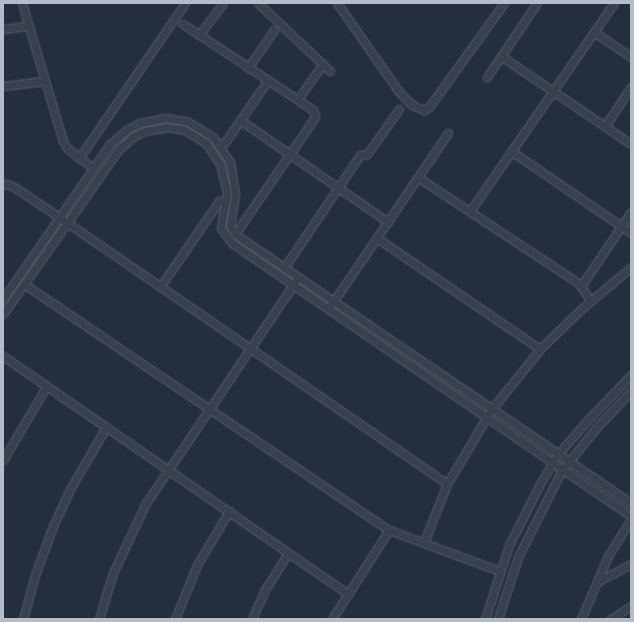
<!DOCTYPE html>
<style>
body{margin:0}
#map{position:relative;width:634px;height:622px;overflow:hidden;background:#242f3e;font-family:Roboto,sans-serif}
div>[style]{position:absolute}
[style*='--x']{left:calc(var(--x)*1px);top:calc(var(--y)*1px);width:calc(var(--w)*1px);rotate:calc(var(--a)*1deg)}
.roads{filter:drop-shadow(0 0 1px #565f6c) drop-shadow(0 0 1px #565f6c)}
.minor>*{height:7px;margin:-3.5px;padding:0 3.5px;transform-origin:3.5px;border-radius:3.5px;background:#38414e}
span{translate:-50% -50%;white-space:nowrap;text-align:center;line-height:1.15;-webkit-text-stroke:4px #1d2633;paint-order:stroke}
.frame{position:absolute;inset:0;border:4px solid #b4bcc9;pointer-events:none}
</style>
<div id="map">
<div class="roads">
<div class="minor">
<div style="--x:22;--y:3;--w:144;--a:73.5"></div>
<div style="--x:63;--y:141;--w:9;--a:58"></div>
<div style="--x:68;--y:149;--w:30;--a:37"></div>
<div style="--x:258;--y:3;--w:99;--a:43.4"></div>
<div style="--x:337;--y:3;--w:108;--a:55.1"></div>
<div style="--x:399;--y:92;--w:18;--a:45"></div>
<div style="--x:412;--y:105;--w:13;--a:23"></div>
<div style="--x:424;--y:110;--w:6;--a:-31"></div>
<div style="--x:429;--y:107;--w:128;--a:-54.2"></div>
<div style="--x:183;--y:24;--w:102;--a:33.4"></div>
<div style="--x:268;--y:80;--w:75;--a:124.7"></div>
<div style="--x:225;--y:142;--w:6;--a:149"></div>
<div style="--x:3;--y:29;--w:26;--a:-7"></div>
<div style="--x:594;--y:32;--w:45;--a:34"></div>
<div style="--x:199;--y:35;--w:40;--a:-53"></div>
<div style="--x:501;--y:56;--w:157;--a:34.1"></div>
<div style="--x:248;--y:68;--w:46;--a:-55.6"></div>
<div style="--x:487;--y:77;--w:89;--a:-56"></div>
<div style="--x:3;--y:86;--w:42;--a:-6.8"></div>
<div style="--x:298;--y:99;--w:37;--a:-55"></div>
<div style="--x:240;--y:120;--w:180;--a:34.6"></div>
<div style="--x:605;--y:126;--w:47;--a:-56.3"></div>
<div style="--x:511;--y:151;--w:145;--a:34.3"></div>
<div style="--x:79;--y:158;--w:188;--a:-55.6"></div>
<div style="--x:419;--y:178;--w:191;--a:33.4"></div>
<div style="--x:578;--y:283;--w:22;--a:54"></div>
<div style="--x:3;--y:183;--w:12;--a:20"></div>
<div style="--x:14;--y:187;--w:54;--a:33.7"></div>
<div style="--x:59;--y:217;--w:471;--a:34.5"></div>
<div style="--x:470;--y:211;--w:253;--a:-55.3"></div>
<div style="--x:235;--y:234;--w:142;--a:-55.6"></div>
<div style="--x:315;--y:117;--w:7;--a:-106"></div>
<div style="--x:313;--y:110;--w:54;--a:-146.3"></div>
<div style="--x:377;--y:238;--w:197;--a:34.3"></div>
<div style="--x:284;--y:268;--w:136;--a:-56.1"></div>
<div style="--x:360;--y:155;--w:7;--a:-8"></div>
<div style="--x:367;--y:154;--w:55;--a:-54.6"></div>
<div style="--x:24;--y:284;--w:440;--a:34"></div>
<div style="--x:389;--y:530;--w:117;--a:20.4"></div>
<div style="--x:581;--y:286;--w:89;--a:-56"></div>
<div style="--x:160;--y:287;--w:104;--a:-55.5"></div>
<div style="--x:219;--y:201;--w:7;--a:0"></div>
<div style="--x:3;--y:299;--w:188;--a:-55.4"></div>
<div style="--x:110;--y:144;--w:23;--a:-40"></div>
<div style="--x:128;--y:129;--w:13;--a:-27"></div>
<div style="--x:140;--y:123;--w:26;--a:-11"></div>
<div style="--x:166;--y:118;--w:22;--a:10"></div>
<div style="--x:188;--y:122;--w:29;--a:31"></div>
<div style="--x:213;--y:137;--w:30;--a:56"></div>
<div style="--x:230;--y:162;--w:32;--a:81"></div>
<div style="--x:235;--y:194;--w:32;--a:99"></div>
<div style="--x:230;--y:226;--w:9;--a:58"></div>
<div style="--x:235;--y:234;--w:479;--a:34.2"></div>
<div style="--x:331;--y:305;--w:208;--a:-55.8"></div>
<div style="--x:3;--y:314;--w:202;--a:-54.9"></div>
<div style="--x:119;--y:149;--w:20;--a:-41"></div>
<div style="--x:134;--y:136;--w:12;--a:-24"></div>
<div style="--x:145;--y:131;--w:22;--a:-10"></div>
<div style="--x:167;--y:127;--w:18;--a:9"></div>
<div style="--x:185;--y:130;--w:25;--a:32"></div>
<div style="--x:206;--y:143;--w:25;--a:56"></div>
<div style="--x:220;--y:164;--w:30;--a:76"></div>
<div style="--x:227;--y:193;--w:36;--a:100"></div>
<div style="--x:221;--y:228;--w:19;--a:54"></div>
<div style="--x:232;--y:243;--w:483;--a:34.4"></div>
<div style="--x:3;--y:356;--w:418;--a:34.6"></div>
<div style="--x:3;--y:460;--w:85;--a:-59.5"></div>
<div style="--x:424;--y:542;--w:62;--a:-68.4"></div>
<div style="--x:447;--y:484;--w:86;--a:-59.3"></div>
<div style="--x:491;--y:410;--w:78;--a:-51.2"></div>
<div style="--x:540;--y:349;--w:56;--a:-44.3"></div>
<div style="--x:580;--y:310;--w:67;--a:-40.1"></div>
<div style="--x:597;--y:582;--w:38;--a:-28"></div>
<div style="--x:23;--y:619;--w:46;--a:-74.7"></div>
<div style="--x:35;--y:575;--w:52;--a:-69.8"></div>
<div style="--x:53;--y:526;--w:38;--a:-65"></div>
<div style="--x:69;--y:491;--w:74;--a:-60"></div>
<div style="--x:99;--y:619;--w:48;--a:-73.1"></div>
<div style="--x:113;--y:573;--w:77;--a:-64.8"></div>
<div style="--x:146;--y:503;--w:268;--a:-56"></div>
<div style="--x:175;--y:619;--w:58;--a:-67.8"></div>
<div style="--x:197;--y:565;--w:63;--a:-59.3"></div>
<div style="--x:252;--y:619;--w:34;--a:-66"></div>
<div style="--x:266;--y:588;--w:41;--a:-57.8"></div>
<div style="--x:332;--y:619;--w:106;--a:-57.4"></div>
<div style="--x:485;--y:619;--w:78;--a:-72"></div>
<div style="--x:509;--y:545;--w:71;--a:-63.1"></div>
<div style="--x:541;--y:482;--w:33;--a:-59"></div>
<div style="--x:558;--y:454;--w:40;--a:-49"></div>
<div style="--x:584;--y:424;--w:68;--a:-46.2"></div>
<div style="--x:498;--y:619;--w:65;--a:-72.1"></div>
<div style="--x:518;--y:557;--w:97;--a:-63.2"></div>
<div style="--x:562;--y:470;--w:55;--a:-50.9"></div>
<div style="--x:597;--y:427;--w:50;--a:-46.6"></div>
<div style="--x:581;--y:619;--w:69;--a:-66.8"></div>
<div style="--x:608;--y:556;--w:44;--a:-58.1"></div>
<div style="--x:611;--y:619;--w:24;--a:-33"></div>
</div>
</div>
<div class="frame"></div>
</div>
